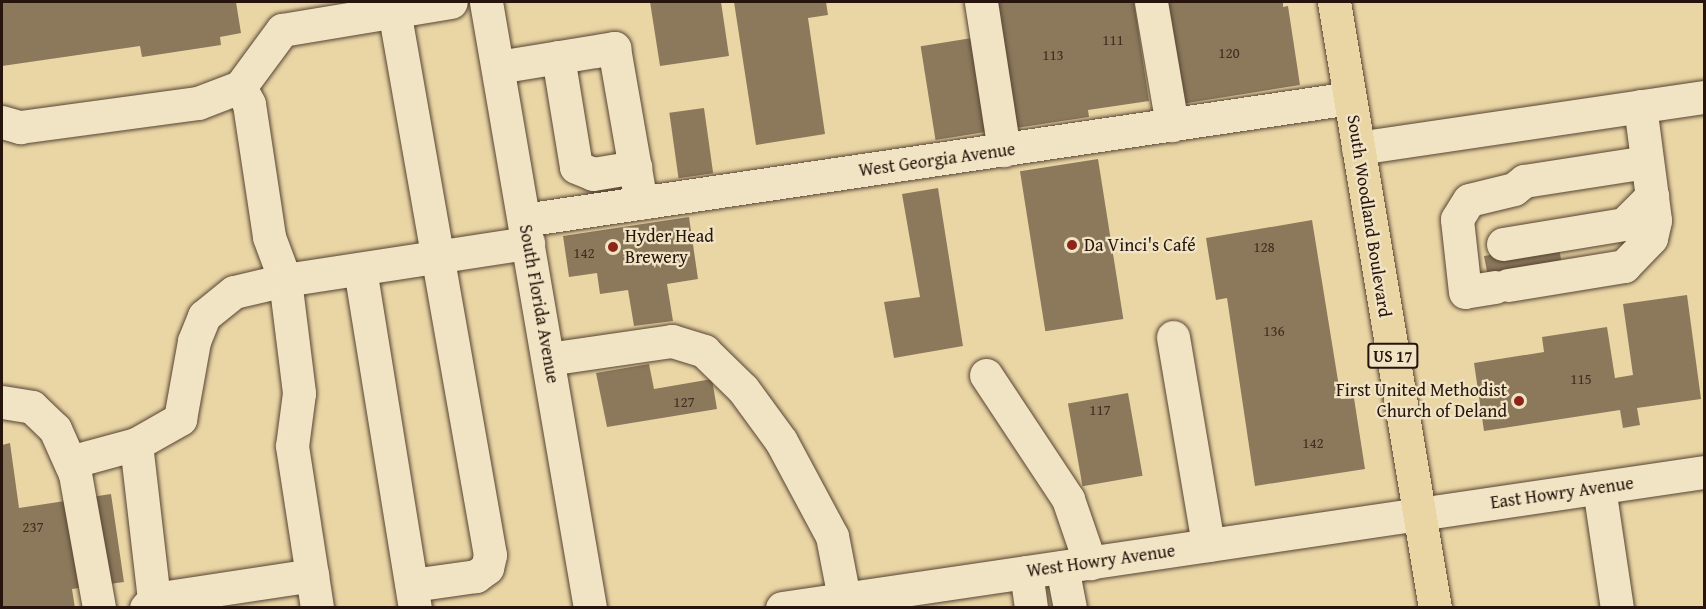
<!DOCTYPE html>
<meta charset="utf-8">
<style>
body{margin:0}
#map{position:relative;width:1706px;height:609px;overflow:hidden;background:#ead6a5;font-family:"Gentium Book Plus",serif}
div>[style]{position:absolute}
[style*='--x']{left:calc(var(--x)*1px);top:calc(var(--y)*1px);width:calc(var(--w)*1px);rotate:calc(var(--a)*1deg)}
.building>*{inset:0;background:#8c795c;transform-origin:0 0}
.roads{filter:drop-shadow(0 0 2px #574433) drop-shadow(0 0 2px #574433)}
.minor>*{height:33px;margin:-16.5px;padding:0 16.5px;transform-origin:16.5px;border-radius:16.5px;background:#f1e4c4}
.major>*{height:33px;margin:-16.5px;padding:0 16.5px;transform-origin:16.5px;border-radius:16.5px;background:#ead6a5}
.dots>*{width:16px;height:16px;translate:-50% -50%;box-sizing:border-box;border:3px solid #f1e4c4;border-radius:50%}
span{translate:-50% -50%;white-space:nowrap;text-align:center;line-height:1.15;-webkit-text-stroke:4.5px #f1e4c4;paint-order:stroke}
.number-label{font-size:15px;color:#402d21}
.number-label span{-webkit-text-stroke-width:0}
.shield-label span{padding:2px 4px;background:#f1e4c4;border:2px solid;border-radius:4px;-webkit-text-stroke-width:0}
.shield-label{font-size:16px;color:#26140d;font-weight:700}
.street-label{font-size:18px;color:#26140d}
.poi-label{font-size:18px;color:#26140d}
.left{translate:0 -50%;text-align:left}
.right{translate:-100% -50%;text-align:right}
.frame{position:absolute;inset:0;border:3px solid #26140d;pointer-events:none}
</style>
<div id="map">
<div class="building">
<div style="clip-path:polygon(2px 2px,236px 2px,241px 33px,220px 37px,221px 45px,142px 57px,140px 46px,2px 66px)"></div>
<div style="clip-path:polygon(650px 2px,721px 2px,729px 56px,660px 66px)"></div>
<div style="clip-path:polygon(734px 2px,826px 2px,828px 15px,808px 18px,825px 134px,756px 145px)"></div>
<div style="clip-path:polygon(997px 2px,1134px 2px,1149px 101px,1088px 110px,1089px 117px,1016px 128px)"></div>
<div style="clip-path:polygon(1159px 2px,1283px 2px,1283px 7px,1288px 6px,1300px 85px,1175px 105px)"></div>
<div style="left:972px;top:38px;width:95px;height:52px;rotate:81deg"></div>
<div style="left:704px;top:108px;width:66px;height:35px;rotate:82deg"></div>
<div style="left:1098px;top:159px;width:162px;height:79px;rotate:81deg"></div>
<div style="clip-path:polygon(938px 188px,963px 346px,894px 358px,884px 302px,920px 297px,902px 194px)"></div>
<div style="clip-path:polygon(689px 217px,698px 279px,667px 284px,673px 321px,634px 326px,628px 290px,600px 294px,597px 273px,569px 277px,563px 236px)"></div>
<div style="clip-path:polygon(1312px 220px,1341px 399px,1354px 398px,1365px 469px,1255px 486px,1227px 298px,1216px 300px,1206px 238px)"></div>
<div style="clip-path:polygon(1488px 240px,1559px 247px,1562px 266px,1488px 277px,1484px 256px,1490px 255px)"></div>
<div style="clip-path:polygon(1687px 295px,1701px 399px,1637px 408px,1640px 425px,1623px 428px,1620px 410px,1484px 431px,1474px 363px,1544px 352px,1542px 337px,1607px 327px,1615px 378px,1633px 375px,1623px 304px)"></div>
<div style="clip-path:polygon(649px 364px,654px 389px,712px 379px,717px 409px,607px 427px,596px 373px)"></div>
<div style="left:1128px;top:393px;width:84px;height:61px;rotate:80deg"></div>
<div style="clip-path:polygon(10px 443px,19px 508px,111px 494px,124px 582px,72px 589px,75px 608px,2px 608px,2px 445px)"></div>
</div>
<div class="roads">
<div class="minor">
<div style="--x:486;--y:2;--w:615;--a:80.26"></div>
<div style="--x:981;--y:2;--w:150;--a:81.2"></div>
<div style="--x:1151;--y:2;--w:125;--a:80.3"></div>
<div style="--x:394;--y:10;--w:553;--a:80.01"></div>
<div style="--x:490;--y:555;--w:13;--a:103"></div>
<div style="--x:487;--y:568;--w:14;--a:144"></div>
<div style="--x:476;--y:576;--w:65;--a:172"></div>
<div style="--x:558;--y:57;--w:111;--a:80.7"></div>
<div style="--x:576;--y:167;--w:18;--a:22"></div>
<div style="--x:593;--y:174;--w:43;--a:-9.5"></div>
<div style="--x:498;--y:67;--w:118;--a:-9.3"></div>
<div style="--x:614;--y:48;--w:157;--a:80.1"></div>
<div style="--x:240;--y:87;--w:19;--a:62"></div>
<div style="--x:249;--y:104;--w:134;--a:81.4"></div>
<div style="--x:269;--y:237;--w:46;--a:69.6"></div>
<div style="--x:285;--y:280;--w:114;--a:82.9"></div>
<div style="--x:299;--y:393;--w:53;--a:97.5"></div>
<div style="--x:292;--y:446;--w:164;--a:81.2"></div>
<div style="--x:2;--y:122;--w:19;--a:16"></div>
<div style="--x:20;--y:127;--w:180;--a:-7.7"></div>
<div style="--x:198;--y:103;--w:45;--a:-20.9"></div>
<div style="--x:240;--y:87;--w:71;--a:-53.6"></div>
<div style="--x:282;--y:30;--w:171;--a:-9.4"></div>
<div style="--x:1358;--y:148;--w:350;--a:-8.4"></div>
<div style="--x:524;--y:220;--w:835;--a:-8.4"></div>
<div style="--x:1503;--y:244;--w:123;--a:-9.4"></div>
<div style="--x:1624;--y:224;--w:40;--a:-45"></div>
<div style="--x:360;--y:269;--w:343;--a:80.8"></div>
<div style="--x:1508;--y:285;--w:118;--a:-9.3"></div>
<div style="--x:1624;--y:266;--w:39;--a:-46"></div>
<div style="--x:1651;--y:238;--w:18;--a:-77"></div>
<div style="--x:1655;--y:220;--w:115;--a:-97.5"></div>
<div style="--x:1495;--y:287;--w:30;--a:171"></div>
<div style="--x:1465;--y:292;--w:73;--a:-96.3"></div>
<div style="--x:1457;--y:219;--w:22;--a:-58"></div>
<div style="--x:1469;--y:200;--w:46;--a:-13.7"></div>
<div style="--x:1514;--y:189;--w:13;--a:-39"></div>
<div style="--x:1524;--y:181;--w:124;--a:-8.8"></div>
<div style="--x:1173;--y:337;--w:211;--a:80.4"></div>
<div style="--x:548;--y:359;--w:125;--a:-8.3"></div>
<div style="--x:672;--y:341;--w:34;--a:17"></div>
<div style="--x:704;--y:351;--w:54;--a:44.3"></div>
<div style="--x:743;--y:389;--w:64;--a:53.8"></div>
<div style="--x:781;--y:441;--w:108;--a:61.8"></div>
<div style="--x:832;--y:536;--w:63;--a:79"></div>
<div style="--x:986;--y:375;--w:149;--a:56.5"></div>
<div style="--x:1068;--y:499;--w:68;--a:71"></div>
<div style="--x:2;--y:402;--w:30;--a:9"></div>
<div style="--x:32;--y:407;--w:32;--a:44"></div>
<div style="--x:55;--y:429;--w:49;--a:66"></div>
<div style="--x:75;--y:474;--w:136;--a:79.8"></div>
<div style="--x:136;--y:444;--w:156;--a:83.4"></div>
<div style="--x:70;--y:462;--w:68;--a:-15.3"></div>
<div style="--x:136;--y:444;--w:51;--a:-29.6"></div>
<div style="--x:180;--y:419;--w:79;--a:-79.8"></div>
<div style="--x:194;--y:341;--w:27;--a:-68"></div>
<div style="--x:204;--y:316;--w:38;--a:-39"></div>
<div style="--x:234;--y:292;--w:52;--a:-13.2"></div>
<div style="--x:285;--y:280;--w:246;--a:-8.7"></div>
<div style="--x:1599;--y:488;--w:121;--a:81.5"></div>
<div style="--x:1062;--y:567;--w:42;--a:79"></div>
<div style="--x:1026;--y:572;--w:36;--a:82"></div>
<div style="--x:146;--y:608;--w:12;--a:-48"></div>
<div style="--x:154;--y:599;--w:160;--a:-8.6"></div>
<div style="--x:782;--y:608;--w:932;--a:-8.39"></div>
</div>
<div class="major">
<div style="--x:1334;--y:2;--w:614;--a:80.54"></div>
</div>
</div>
<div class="dots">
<div style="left:1072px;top:245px;background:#8f2418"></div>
<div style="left:613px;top:247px;background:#8f2418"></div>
<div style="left:1519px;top:401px;background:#8f2418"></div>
</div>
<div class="number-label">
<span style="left:1113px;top:40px">111</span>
<span style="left:1229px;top:53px">120</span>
<span style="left:1053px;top:55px">113</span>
<span style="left:1264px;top:247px">128</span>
<span style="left:584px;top:253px">142</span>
<span style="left:1274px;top:331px">136</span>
<span style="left:1581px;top:379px">115</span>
<span style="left:684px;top:402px">127</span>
<span style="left:1100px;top:410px">117</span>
<span style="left:1313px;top:443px">142</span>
<span style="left:33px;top:527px">237</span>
</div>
<div class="shield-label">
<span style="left:1393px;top:356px">US 17</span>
</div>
<div class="street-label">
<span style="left:937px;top:160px;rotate:-8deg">West Georgia Avenue</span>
<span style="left:1369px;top:216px;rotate:81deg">South Woodland Boulevard</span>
<span style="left:539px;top:304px;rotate:80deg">South Florida Avenue</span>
<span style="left:1562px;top:493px;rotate:-8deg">East Howry Avenue</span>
<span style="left:1101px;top:561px;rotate:-8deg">West Howry Avenue</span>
</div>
<div class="poi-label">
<span class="left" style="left:625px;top:247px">Hyder Head<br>Brewery</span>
<span class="left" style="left:1084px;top:245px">Da Vinci's Café</span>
<span class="right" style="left:1507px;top:401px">First United Methodist<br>Church of Deland</span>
</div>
<div class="frame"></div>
</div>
